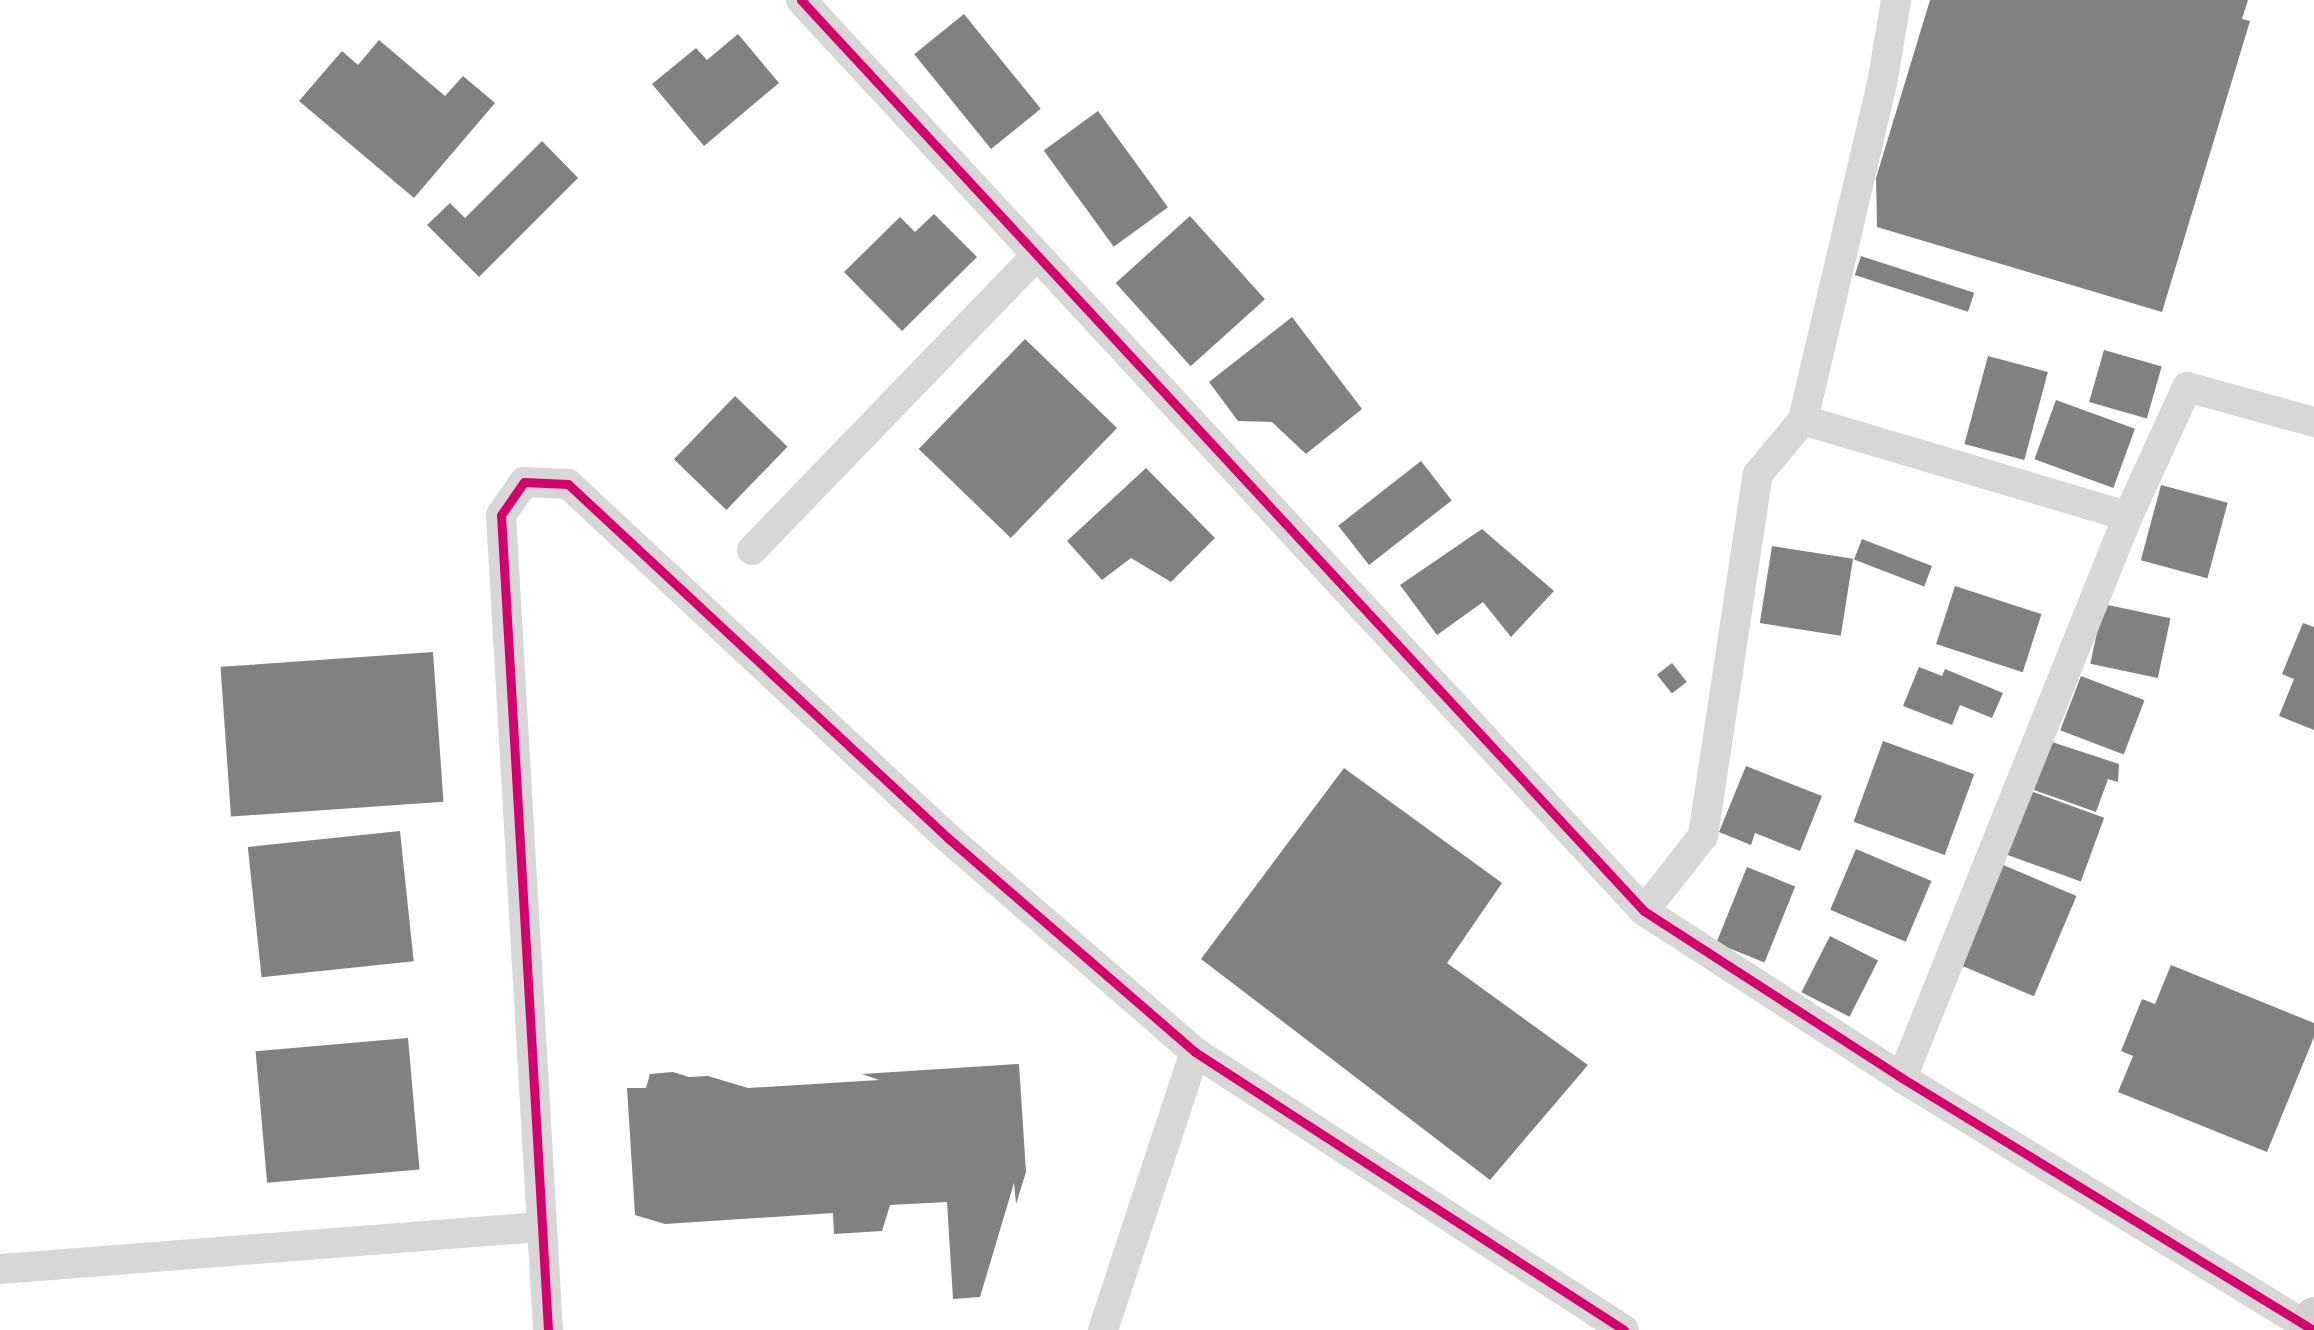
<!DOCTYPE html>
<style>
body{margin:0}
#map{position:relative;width:2314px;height:1330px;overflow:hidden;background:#fff;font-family:Raleway,sans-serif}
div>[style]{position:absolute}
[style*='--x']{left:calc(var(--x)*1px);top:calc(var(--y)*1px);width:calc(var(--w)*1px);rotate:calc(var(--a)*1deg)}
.building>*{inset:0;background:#818181;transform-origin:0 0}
.street>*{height:30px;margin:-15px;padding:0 15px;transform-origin:15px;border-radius:15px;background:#d7d7d7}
.secondary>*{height:38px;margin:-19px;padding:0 19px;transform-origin:19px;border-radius:19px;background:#d0d0d0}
.cycleway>*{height:9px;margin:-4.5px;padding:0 4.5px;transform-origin:4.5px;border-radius:4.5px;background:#d6006c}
span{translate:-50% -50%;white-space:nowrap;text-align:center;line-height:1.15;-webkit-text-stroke:7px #fff;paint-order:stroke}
</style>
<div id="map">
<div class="building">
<div style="clip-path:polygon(1930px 0,2248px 0,2242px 19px,2250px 21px,2162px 312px,1877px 227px,1876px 178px)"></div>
<div style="left:964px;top:14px;width:122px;height:64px;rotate:51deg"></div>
<div style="clip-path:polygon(738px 34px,779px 83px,704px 146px,652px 84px,696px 48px,707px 60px)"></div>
<div style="clip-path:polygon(379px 40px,445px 96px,463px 76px,495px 103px,414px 198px,299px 101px,342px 51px,358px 65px)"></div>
<div style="left:1098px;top:111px;width:119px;height:67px;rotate:54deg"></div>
<div style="clip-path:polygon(542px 141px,578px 178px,479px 277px,427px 225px,450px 203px,465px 218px)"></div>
<div style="clip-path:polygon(934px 214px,977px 257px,902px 331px,844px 272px,900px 217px,915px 232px)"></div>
<div style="left:1190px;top:216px;width:112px;height:100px;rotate:48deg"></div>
<div style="left:1861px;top:256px;width:119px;height:20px;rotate:18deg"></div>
<div style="clip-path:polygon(1292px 317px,1362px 409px,1306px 454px,1272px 422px,1238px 421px,1209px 382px)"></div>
<div style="left:1025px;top:339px;width:128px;height:153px;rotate:44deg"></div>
<div style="left:2104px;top:350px;width:60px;height:54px;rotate:16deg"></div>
<div style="left:1988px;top:356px;width:62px;height:91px;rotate:15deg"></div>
<div style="left:735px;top:396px;width:73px;height:88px;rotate:44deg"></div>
<div style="left:2056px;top:400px;width:84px;height:63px;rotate:20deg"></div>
<div style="left:1421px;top:461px;width:50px;height:105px;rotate:52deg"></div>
<div style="clip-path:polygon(1146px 468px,1215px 538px,1171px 582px,1131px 558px,1102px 580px,1067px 541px)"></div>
<div style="left:2161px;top:485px;width:69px;height:78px;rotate:15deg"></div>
<div style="clip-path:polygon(1482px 529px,1554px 591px,1511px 637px,1483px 602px,1437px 635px,1400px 585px)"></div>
<div style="left:1862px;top:539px;width:75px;height:22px;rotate:21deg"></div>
<div style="left:1772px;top:546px;width:82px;height:78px;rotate:9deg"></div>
<div style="left:1955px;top:586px;width:91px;height:61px;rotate:18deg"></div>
<div style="left:2103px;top:604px;width:69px;height:61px;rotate:12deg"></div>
<div style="clip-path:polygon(2303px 623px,2314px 627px,2314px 730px,2279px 716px,2294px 679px,2282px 674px)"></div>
<div style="left:433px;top:652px;width:150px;height:213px;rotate:86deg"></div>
<div style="left:1672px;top:663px;width:24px;height:19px;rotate:52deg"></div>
<div style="clip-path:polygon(1919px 667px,1942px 676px,1945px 669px,2003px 693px,1992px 718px,1960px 705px,1952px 725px,1903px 706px)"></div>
<div style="left:2081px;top:676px;width:68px;height:58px;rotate:21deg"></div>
<div style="clip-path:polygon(2046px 740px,2119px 764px,2118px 782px,2108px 779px,2096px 812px,2031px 789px)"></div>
<div style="left:1883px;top:741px;width:97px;height:86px;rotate:20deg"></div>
<div style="clip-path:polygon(1746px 766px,1822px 796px,1800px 851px,1755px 833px,1751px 845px,1719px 832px)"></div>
<div style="clip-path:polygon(1344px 768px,1502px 883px,1447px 963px,1588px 1065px,1490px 1180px,1201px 959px)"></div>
<div style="left:2028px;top:790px;width:81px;height:68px;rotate:20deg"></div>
<div style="left:400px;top:831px;width:131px;height:153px;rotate:84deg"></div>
<div style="left:1856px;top:849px;width:82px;height:66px;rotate:23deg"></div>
<div style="left:2001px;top:864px;width:82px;height:109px;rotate:23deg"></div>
<div style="left:1747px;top:867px;width:52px;height:82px;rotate:22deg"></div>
<div style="left:1830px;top:936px;width:54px;height:63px;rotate:27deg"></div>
<div style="clip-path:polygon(2171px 965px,2314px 1023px,2314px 1037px,2267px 1152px,2118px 1092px,2133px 1056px,2121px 1051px,2142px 999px,2155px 1004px)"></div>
<div style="left:408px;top:1038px;width:132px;height:153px;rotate:85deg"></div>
<div style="clip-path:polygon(1019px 1064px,1026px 1172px,1016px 1204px,1014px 1183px,980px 1297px,953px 1299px,947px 1202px,890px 1205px,882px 1231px,834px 1234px,833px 1213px,665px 1224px,635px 1215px,627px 1088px,646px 1088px,650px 1074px,673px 1072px,689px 1077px,708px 1076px,748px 1088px,879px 1080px,862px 1074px)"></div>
</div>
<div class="street">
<div style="--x:801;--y:0;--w:1241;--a:47.22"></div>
<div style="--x:1644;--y:911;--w:307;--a:32.9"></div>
<div style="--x:1902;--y:1078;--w:482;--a:31.5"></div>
<div style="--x:1803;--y:420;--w:339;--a:16.5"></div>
<div style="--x:2128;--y:516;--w:142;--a:-65.4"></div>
<div style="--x:2187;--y:387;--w:132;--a:15.4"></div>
<div style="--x:752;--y:550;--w:409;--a:-46"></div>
<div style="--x:1644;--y:911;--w:95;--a:-51.8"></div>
<div style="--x:1703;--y:836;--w:366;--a:-81.4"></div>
<div style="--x:1758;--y:474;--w:70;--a:-50.2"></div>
<div style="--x:1803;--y:420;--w:345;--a:-76.8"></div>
<div style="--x:1882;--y:84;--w:85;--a:-80.5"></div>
<div style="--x:1902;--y:1078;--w:606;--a:-68.09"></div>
<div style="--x:0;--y:1269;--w:542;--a:-4.45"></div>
<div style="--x:548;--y:1330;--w:816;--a:-93.3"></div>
<div style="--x:501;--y:515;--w:40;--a:-55.1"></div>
<div style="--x:524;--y:482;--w:44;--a:2.6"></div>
<div style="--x:568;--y:484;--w:519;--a:42.97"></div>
<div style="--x:948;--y:838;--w:327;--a:40.9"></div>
<div style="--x:1195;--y:1052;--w:511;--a:32.94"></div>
<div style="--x:1103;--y:1330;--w:293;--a:-71.7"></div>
</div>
<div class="secondary">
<div style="--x:2308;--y:1330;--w:15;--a:-67"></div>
</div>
<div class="cycleway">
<div style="--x:801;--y:0;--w:1241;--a:47.22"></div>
<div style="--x:1644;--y:911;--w:307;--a:32.9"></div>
<div style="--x:1902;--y:1078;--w:482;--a:31.5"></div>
<div style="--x:548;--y:1330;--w:816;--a:-93.3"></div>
<div style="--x:501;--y:515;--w:40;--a:-55.1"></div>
<div style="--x:524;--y:482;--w:44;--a:2.6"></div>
<div style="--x:568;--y:484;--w:519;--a:42.97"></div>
<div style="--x:948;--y:838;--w:327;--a:40.9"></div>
<div style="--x:1195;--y:1052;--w:511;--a:32.94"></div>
</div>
</div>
